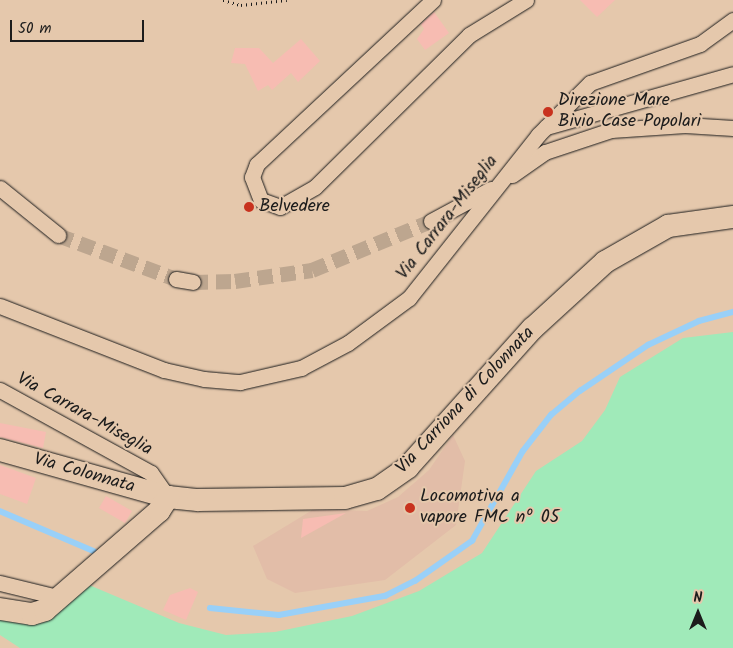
<!DOCTYPE html>
<meta charset="utf-8">
<style>
body{margin:0}
#map{position:relative;width:733px;height:648px;overflow:hidden;background:#e5c8ac;font-family:Kalam,sans-serif}
div>[style]{position:absolute}
[style*='--x']{left:calc(var(--x)*1px);top:calc(var(--y)*1px);width:calc(var(--w)*1px);rotate:calc(var(--a)*1deg)}
.built>*{inset:0;background:#e2bda8}
.green>*{inset:0;background:#a0eab9}
.stream>*{height:5.5px;margin:-2.75px;padding:0 2.75px;transform-origin:2.75px;border-radius:2.75px;background:#99d0f8}
.building>*{inset:0;background:#f7bcb2;transform-origin:0 0}
.minor-tunnel>*{height:15px;margin-top:-7.5px;transform-origin:0;background:repeating-linear-gradient(90deg,#bda68f 0 15px,transparent 0 23px)}
.path>*{height:3px;margin-top:-1.5px;transform-origin:0;background:repeating-linear-gradient(90deg,#1c1c1c 0 1px,transparent 0 5px)}
.roads{filter:drop-shadow(0 0 1px #1c1c1c) drop-shadow(0 0 1px #1c1c1c)}
.minor>*{height:15px;margin:-7.5px;padding:0 7.5px;transform-origin:7.5px;border-radius:7.5px;background:#e5c8ac}
.secondary>*{height:22px;margin:-11px;padding:0 11px;transform-origin:11px;border-radius:11px;background:#e5c8ac}
.dots>*{width:14px;height:14px;translate:-50% -50%;box-sizing:border-box;border:2px solid #e5c8ac;border-radius:50%}
span{translate:-50% -50%;white-space:nowrap;text-align:center;line-height:1.15;-webkit-text-stroke:4px #e5c8ac;paint-order:stroke}
.poi-label{font-size:18px;color:#1c1c1c}
.left{translate:0 -50%;text-align:left}
.street-label{font-size:18px;color:#1c1c1c}
.north{position:absolute;left:673px;top:588px;width:50px;height:50px;-webkit-text-stroke:4px #e5c8ac;paint-order:stroke;rotate:0deg;font-size:14px;font-weight:700;line-height:20px;text-align:center;color:#1c1c1c}
.north::after{content:'';display:block;margin:auto;width:18px;height:22px;background:#1c1c1c;clip-path:polygon(50% 0,100% 100%,50% 72%,0 100%)}
.scale{position:absolute;left:10px;top:20px;width:134px;height:22px;box-sizing:border-box;border:2px solid #1c1c1c;border-top:0;padding-left:6px;font-size:15px;line-height:18px;white-space:nowrap;color:#1c1c1c;-webkit-text-stroke:4px #e5c8ac;paint-order:stroke}
</style>
<div id="map">
<div class="built">
<div style="clip-path:polygon(453px 435px,465px 461px,456px 525px,385px 580px,295px 593px,267px 579px,253px 546px,314px 509px,367px 511px,398px 497px,429px 470px)"></div>
</div>
<div class="green">
<div style="clip-path:polygon(733px 332px,733px 648px,20px 648px,0 635px,0 617px,82px 582px,179px 623px,226px 635px,275px 632px,352px 616px,419px 591px,482px 553px,536px 471px,582px 441px,605px 410px,620px 377px,683px 338px)"></div>
</div>
<div class="stream">
<div style="--x:0;--y:511;--w:102;--a:23.1"></div>
<div style="--x:210;--y:608;--w:69;--a:5.8"></div>
<div style="--x:279;--y:615;--w:108;--a:-10.2"></div>
<div style="--x:385;--y:596;--w:34;--a:-27"></div>
<div style="--x:415;--y:581;--w:70;--a:-35.1"></div>
<div style="--x:472;--y:541;--w:103;--a:-60.5"></div>
<div style="--x:523;--y:451;--w:46;--a:-52.1"></div>
<div style="--x:551;--y:415;--w:38;--a:-40"></div>
<div style="--x:580;--y:391;--w:82;--a:-34.1"></div>
<div style="--x:648;--y:345;--w:56;--a:-25.2"></div>
<div style="--x:699;--y:321;--w:35;--a:-15"></div>
</div>
<div class="building">
<div style="clip-path:polygon(580px 0,615px 0,597px 17px)"></div>
<div style="clip-path:polygon(434px 12px,449px 33px,425px 50px,417px 39px,424px 29px,421px 24px)"></div>
<div style="clip-path:polygon(301px 39px,320px 61px,298px 82px,291px 73px,272px 90px,268px 85px,258px 91px,245px 64px,231px 63px,235px 48px,259px 48px,273px 63px)"></div>
<div style="clip-path:polygon(0 423px,46px 432px,43px 448px,0 437px)"></div>
<div style="clip-path:polygon(0 465px,36px 478px,27px 504px,0 494px)"></div>
<div style="left:106px;top:496px;width:30px;height:14px;rotate:30deg"></div>
<div style="clip-path:polygon(346px 513px,301px 538px,303px 519px)"></div>
<div style="clip-path:polygon(190px 588px,198px 592px,186px 620px,163px 610px,170px 595px)"></div>
</div>
<div class="minor-tunnel">
<div style="--x:58;--y:235;--w:126;--a:20.4"></div>
<div style="--x:193;--y:282;--w:42;--a:-1.4"></div>
<div style="--x:235;--y:281;--w:78;--a:-8.1"></div>
<div style="--x:312;--y:270;--w:129;--a:-22.4"></div>
</div>
<div class="path">
<div style="--x:223;--y:0;--w:19;--a:16"></div>
<div style="--x:241;--y:5;--w:46;--a:-6.2"></div>
</div>
<div class="roads">
<div class="minor">
<div style="--x:433;--y:0;--w:241;--a:137"></div>
<div style="--x:257;--y:164;--w:14;--a:111"></div>
<div style="--x:252;--y:177;--w:25;--a:69"></div>
<div style="--x:261;--y:200;--w:20;--a:20"></div>
<div style="--x:280;--y:207;--w:40;--a:-29.7"></div>
<div style="--x:315;--y:187;--w:216;--a:-44.6"></div>
<div style="--x:469;--y:35;--w:67;--a:-31.6"></div>
<div style="--x:546;--y:127;--w:194;--a:-15.8"></div>
<div style="--x:512;--y:175;--w:40;--a:-34.9"></div>
<div style="--x:545;--y:152;--w:70;--a:-18.4"></div>
<div style="--x:611;--y:130;--w:74;--a:-3.9"></div>
<div style="--x:685;--y:125;--w:48;--a:3.6"></div>
<div style="--x:0;--y:188;--w:75;--a:39"></div>
<div style="--x:431;--y:221;--w:68;--a:-28.1"></div>
<div style="--x:176;--y:279;--w:17;--a:10"></div>
<div style="--x:0;--y:306;--w:176;--a:21.3"></div>
<div style="--x:164;--y:370;--w:41;--a:12.7"></div>
<div style="--x:204;--y:379;--w:36;--a:5"></div>
<div style="--x:240;--y:382;--w:63;--a:-12.9"></div>
<div style="--x:301;--y:368;--w:53;--a:-28"></div>
<div style="--x:348;--y:343;--w:76;--a:-36.4"></div>
<div style="--x:409;--y:298;--w:208;--a:-51.6"></div>
<div style="--x:538;--y:135;--w:74;--a:-45"></div>
<div style="--x:590;--y:83;--w:117;--a:-19.5"></div>
<div style="--x:700;--y:44;--w:41;--a:-36"></div>
<div style="--x:0;--y:390;--w:172;--a:28.8"></div>
<div style="--x:151;--y:473;--w:29;--a:55"></div>
<div style="--x:0;--y:583;--w:59;--a:13.8"></div>
</div>
<div class="secondary">
<div style="--x:0;--y:450;--w:174;--a:15.6"></div>
<div style="--x:168;--y:497;--w:30;--a:6"></div>
<div style="--x:198;--y:500;--w:147;--a:-0.8"></div>
<div style="--x:345;--y:498;--w:33;--a:-16"></div>
<div style="--x:377;--y:489;--w:38;--a:-35"></div>
<div style="--x:408;--y:467;--w:186;--a:-48.1"></div>
<div style="--x:532;--y:329;--w:99;--a:-42.5"></div>
<div style="--x:605;--y:262;--w:73;--a:-29.7"></div>
<div style="--x:668;--y:226;--w:66;--a:-7.9"></div>
<div style="--x:0;--y:609;--w:32;--a:9"></div>
<div style="--x:32;--y:614;--w:14;--a:-17"></div>
<div style="--x:45;--y:610;--w:151;--a:-41"></div>
<div style="--x:159;--y:511;--w:17;--a:-57"></div>
</div>
</div>
<div class="dots">
<div style="left:548px;top:112px;background:#c8321e"></div>
<div style="left:249px;top:207px;background:#c8321e"></div>
<div style="left:410px;top:508px;background:#c8321e"></div>
</div>
<div class="poi-label">
<span class="left" style="left:558px;top:112px">Direzione Mare<br>Bivio Case Popolari</span>
<span class="left" style="left:259px;top:207px">Belvedere</span>
<span class="left" style="left:420px;top:508px">Locomotiva a<br>vapore FMC nº 05</span>
</div>
<div class="street-label">
<span style="left:448px;top:218px;rotate:-52deg">Via Carrara-Miseglia</span>
<span style="left:466px;top:401px;rotate:-47deg">Via Carriona di Colonnata</span>
<span style="left:84px;top:415px;rotate:29deg">Via Carrara-Miseglia</span>
<span style="left:84px;top:474px;rotate:16deg">Via Colonnata</span>
</div>
<div class="north">N</div>
<div class="scale">50 m</div>
</div>
